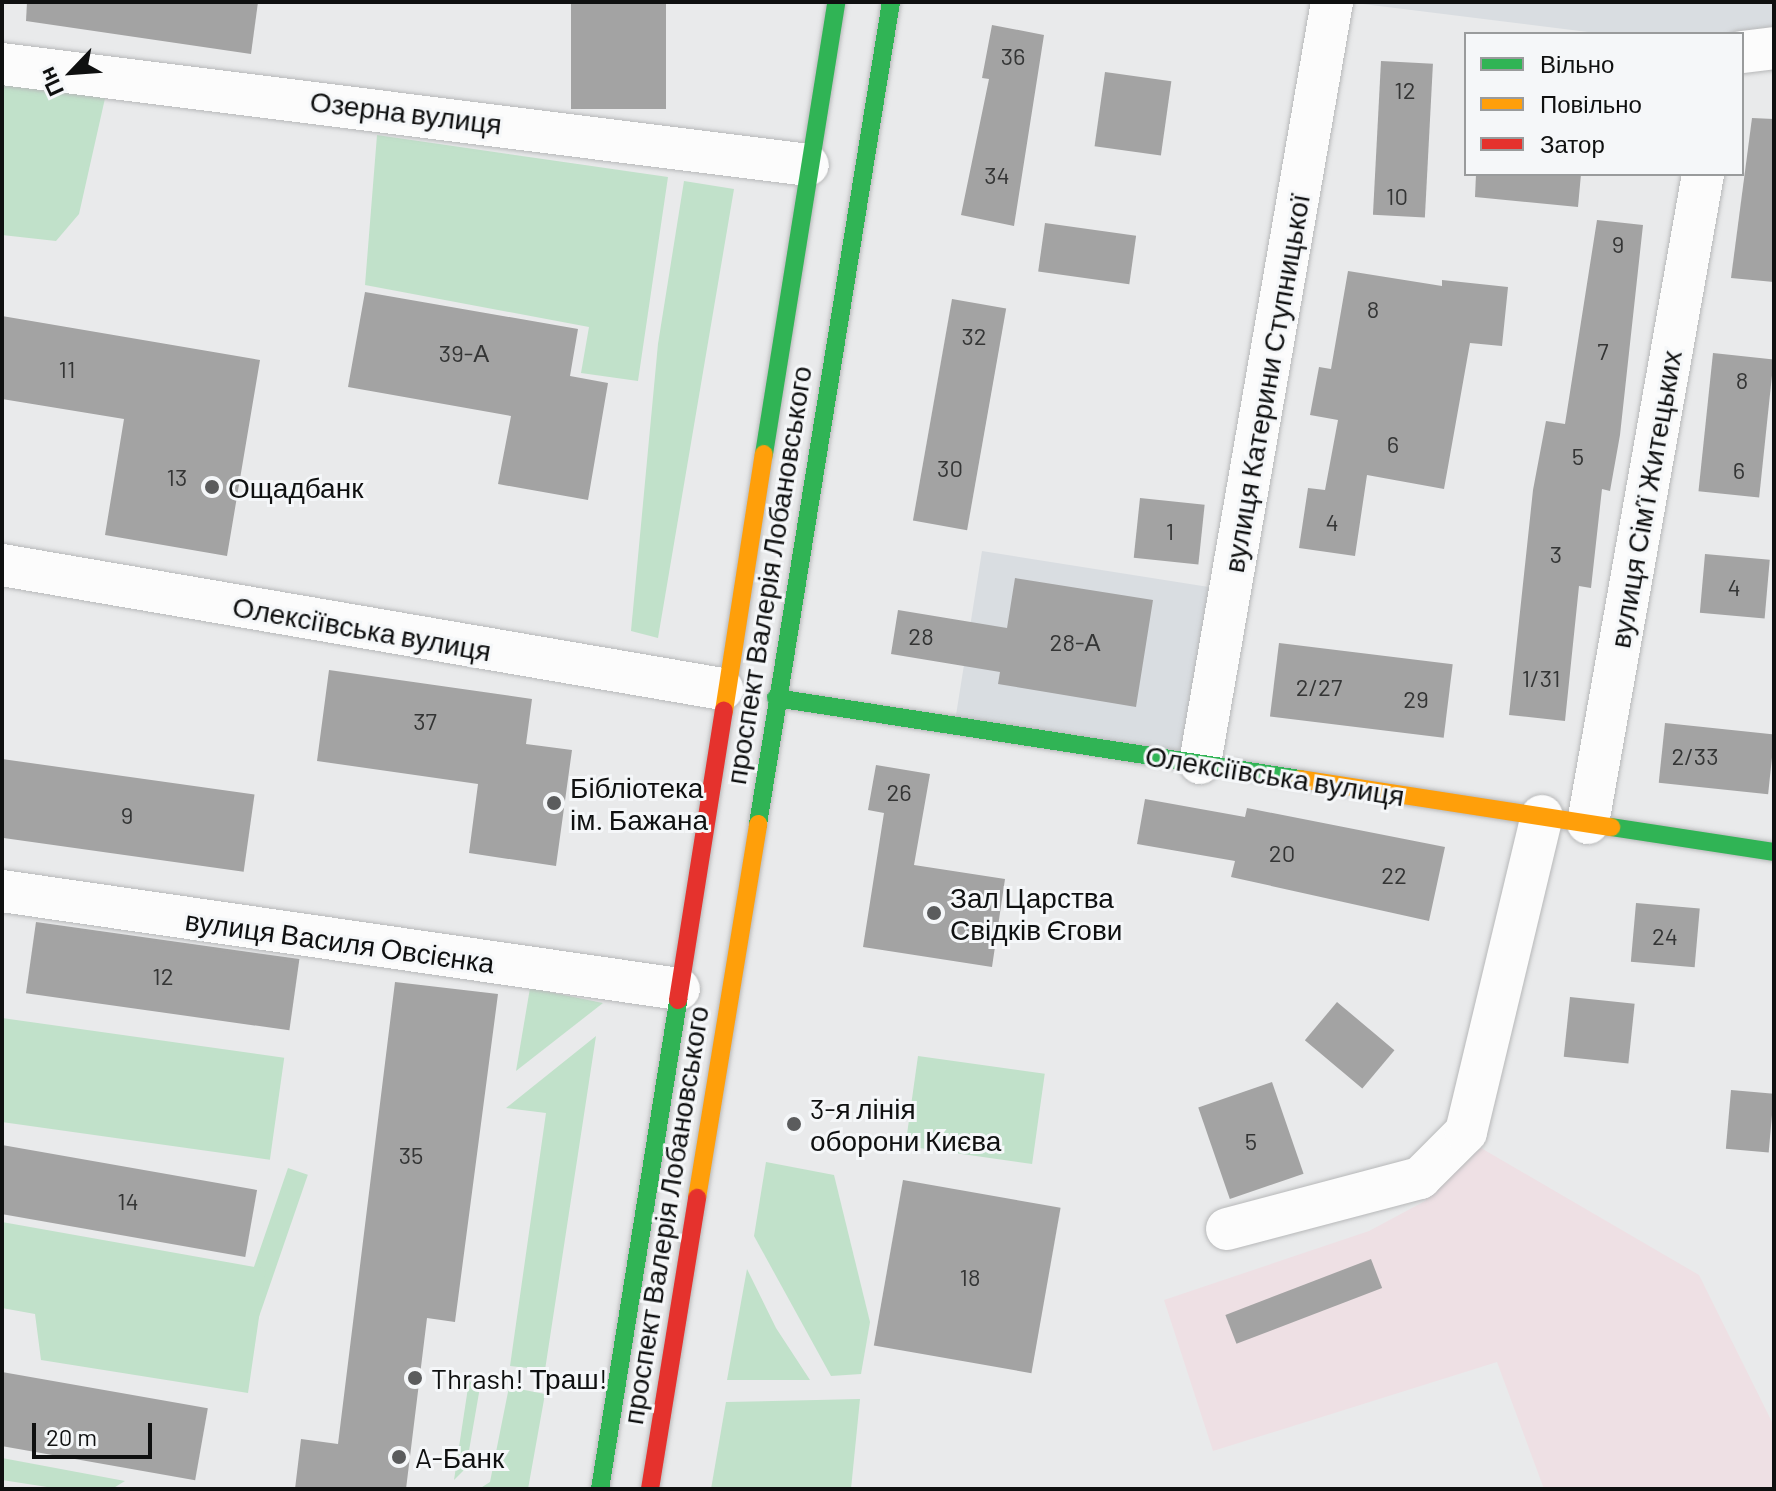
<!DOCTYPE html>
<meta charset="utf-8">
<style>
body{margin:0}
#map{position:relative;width:1776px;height:1491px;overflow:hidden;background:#e9eaeb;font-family:Barlow,sans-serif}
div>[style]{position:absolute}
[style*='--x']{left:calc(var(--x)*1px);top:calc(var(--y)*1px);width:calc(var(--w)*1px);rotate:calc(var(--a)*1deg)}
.built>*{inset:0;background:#d9dde1;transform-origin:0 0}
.industrial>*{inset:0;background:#eee0e4}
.green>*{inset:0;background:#c1e1ca;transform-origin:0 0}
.building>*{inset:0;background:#a3a3a3;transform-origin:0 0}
.roads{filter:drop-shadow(0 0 2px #b7b8b9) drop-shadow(0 0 2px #b7b8b9)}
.street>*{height:42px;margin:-21px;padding:0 21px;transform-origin:21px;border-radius:21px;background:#fcfcfc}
.fast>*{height:18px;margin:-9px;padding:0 9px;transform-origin:9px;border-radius:9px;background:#30b455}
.slow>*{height:18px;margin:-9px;padding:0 9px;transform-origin:9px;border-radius:9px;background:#ff9f0a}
.jam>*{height:18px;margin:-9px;padding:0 9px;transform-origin:9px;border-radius:9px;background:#e5322d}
.dots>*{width:22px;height:22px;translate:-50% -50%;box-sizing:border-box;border:4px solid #f5f7f9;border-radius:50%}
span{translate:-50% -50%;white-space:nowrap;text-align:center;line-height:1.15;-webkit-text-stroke:6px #f5f7f9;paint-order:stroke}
.number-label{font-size:24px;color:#343535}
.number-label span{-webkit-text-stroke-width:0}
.street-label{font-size:28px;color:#0f1010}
.poi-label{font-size:28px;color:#0f1010}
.left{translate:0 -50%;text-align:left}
.frame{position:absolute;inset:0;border:4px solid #0f1010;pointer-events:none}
.legend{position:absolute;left:1464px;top:32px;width:280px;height:144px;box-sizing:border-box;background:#f5f7f9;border:2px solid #999b9c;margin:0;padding:10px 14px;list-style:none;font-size:24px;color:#0f1010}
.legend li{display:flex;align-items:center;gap:16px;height:40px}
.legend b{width:40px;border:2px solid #999b9c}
.north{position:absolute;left:32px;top:32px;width:80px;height:80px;-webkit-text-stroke:6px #f5f7f9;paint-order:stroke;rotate:245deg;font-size:22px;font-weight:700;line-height:32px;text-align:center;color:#0f1010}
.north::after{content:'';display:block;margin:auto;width:28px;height:36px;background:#0f1010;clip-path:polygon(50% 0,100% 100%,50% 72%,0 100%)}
.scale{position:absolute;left:32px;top:1423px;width:120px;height:36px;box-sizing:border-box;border:4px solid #0f1010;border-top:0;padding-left:10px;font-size:24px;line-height:28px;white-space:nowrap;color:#0f1010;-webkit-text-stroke:6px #f5f7f9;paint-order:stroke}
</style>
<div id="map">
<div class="built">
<div style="clip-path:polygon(1774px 2px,1774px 27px,1733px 34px,1604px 34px,1355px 3px)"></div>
<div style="left:982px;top:551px;width:236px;height:168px;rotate:9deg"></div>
</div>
<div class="industrial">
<div style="clip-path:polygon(1481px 1148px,1699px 1275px,1774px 1426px,1774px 1489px,1544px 1489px,1497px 1362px,1213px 1451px,1164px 1300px,1369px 1231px,1425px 1201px)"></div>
</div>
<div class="green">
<div style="clip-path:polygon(2px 76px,108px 85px,79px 214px,56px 241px,2px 235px)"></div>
<div style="clip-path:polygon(377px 135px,668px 177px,638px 381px,581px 373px,589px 327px,365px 285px)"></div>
<div style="clip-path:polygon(684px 181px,734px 189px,658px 638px,631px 631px,658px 344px)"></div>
<div style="clip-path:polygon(530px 988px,603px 1003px,516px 1071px)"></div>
<div style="left:2px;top:1018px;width:285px;height:103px;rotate:8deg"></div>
<div style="clip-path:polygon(596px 1036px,545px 1370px,510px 1366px,546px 1113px,506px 1108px)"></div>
<div style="left:918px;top:1056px;width:128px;height:91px;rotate:8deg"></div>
<div style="clip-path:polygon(766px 1162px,834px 1175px,870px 1322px,861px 1374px,831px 1376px,754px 1236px)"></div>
<div style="left:288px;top:1168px;width:21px;height:212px;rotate:19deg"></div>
<div style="clip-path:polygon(2px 1222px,266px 1269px,248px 1393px,41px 1360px,35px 1314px,2px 1308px)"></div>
<div style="clip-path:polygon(747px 1269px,776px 1328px,810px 1380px,727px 1380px)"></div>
<div style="clip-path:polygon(469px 1381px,480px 1387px,466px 1468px,454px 1480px)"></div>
<div style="clip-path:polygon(509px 1387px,545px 1394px,528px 1489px,479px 1489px,490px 1482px)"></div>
<div style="clip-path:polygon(860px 1399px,851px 1489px,711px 1489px,726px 1402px)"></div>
<div style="clip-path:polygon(2px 1458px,125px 1481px,112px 1489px,60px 1489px,2px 1480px)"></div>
</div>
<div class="building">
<div style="clip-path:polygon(27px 2px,258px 2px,251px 54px,26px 21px)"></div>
<div style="left:571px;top:2px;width:95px;height:107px"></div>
<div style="clip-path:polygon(992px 25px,1044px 35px,1014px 226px,961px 215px,989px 79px,982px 78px)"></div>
<div style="left:1381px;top:61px;width:52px;height:154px;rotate:3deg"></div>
<div style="left:1105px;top:72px;width:67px;height:75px;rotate:8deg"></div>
<div style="clip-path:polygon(1752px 118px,1774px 119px,1774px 282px,1731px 278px)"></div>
<div style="clip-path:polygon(1476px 174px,1581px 174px,1578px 207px,1475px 197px)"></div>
<div style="clip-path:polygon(1597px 220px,1643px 225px,1620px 435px,1610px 491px,1602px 489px,1591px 588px,1579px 586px,1565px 721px,1509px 715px,1533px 490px,1546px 421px,1565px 424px)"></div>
<div style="left:1045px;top:223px;width:92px;height:49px;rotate:8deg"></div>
<div style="clip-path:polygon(1348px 271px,1442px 286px,1442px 280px,1508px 287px,1502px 346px,1470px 343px,1444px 489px,1367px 475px,1355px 556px,1299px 548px,1308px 488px,1325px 490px,1338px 420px,1310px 415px,1319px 367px,1331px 369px)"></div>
<div style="clip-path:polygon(365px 292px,578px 329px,570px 376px,608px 383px,588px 500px,498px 484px,511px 416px,348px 387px)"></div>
<div style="left:952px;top:299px;width:55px;height:225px;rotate:10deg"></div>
<div style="clip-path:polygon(2px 316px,260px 360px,227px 556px,105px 535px,124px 419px,2px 399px)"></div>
<div style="left:1713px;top:353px;width:61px;height:139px;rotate:6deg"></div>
<div style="left:1140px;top:498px;width:65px;height:60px;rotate:6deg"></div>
<div style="left:1705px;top:554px;width:65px;height:59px;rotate:5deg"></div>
<div style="clip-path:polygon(1015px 578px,1153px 600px,1136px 707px,998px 684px,1000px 672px,891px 654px,898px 610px,1007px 628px)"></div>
<div style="left:1279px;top:643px;width:175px;height:74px;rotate:7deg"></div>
<div style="clip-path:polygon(329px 670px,532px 699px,526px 744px,572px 750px,556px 866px,469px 853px,478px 784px,317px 761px)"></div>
<div style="left:1665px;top:723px;width:110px;height:60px;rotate:6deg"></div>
<div style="left:2px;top:759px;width:255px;height:78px;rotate:8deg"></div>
<div style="clip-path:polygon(876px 765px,930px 774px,914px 865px,1005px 879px,992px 967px,863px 947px,884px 813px,868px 810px)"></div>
<div style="clip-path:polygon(1145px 799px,1245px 817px,1247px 808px,1445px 847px,1429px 921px,1231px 877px,1235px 861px,1137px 844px)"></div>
<div style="left:1636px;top:903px;width:64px;height:59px;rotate:5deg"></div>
<div style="left:36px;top:922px;width:266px;height:72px;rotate:8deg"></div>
<div style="clip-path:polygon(395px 982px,498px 994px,455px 1322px,427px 1318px,406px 1489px,295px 1489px,301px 1439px,338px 1444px)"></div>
<div style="left:1570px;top:997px;width:65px;height:60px;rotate:6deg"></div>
<div style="left:1337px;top:1002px;width:75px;height:50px;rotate:40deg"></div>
<div style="left:1272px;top:1082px;width:97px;height:78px;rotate:71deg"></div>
<div style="left:1731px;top:1090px;width:43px;height:59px;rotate:5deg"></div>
<div style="left:2px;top:1145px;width:259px;height:68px;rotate:10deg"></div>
<div style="left:903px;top:1180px;width:160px;height:168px;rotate:10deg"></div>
<div style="left:1371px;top:1259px;width:31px;height:156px;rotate:69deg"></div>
<div style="left:2px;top:1372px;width:209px;height:73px;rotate:10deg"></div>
</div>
<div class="roads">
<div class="street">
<div style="--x:1742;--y:52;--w:32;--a:-7"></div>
<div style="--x:2;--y:64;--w:812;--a:7.14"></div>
<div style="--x:2;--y:565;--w:731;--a:9.77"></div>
<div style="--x:1200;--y:763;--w:772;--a:-80.16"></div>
<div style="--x:1588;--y:823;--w:659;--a:-79.95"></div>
<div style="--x:2;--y:891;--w:684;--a:8.24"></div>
<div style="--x:1227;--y:1229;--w:200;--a:-14.8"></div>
<div style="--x:1420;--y:1178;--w:65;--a:-45"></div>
<div style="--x:1466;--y:1132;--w:325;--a:-76.5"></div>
</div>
<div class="fast">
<div style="--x:764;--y:454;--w:458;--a:-80.9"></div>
<div style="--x:776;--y:698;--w:530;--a:8.79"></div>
<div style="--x:758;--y:824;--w:833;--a:-80.81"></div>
<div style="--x:1611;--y:827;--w:165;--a:8.7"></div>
<div style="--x:600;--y:1489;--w:495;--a:-80.9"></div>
</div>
<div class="slow">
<div style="--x:724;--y:711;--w:260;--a:-81.2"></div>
<div style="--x:1300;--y:779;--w:315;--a:8.8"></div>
<div style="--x:697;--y:1198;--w:379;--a:-80.7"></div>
</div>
<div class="jam">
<div style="--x:678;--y:1000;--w:293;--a:-81"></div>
<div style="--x:650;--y:1489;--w:295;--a:-80.8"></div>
</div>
</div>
<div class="dots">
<div style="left:212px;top:487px;background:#5b5c5d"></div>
<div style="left:554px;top:803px;background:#5b5c5d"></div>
<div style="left:934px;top:913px;background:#5b5c5d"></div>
<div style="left:794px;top:1124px;background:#5b5c5d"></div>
<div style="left:415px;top:1378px;background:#5b5c5d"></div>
<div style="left:399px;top:1457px;background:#5b5c5d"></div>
</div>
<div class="number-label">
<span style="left:1013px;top:56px">36</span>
<span style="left:1405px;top:90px">12</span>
<span style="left:997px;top:175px">34</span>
<span style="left:1397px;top:196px">10</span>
<span style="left:1618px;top:244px">9</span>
<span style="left:1373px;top:309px">8</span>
<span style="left:974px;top:336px">32</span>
<span style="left:1603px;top:351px">7</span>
<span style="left:464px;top:353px">39-А</span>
<span style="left:67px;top:369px">11</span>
<span style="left:1742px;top:380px">8</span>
<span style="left:1393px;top:444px">6</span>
<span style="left:1578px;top:456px">5</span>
<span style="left:950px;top:468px">30</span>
<span style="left:1739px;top:470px">6</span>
<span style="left:177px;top:477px">13</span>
<span style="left:1332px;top:522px">4</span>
<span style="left:1170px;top:531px">1</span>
<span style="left:1556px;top:554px">3</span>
<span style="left:1734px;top:587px">4</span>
<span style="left:921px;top:636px">28</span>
<span style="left:1075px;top:642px">28-А</span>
<span style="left:1541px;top:678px">1/31</span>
<span style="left:1319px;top:687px">2/27</span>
<span style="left:1416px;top:699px">29</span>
<span style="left:425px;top:721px">37</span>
<span style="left:1695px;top:756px">2/33</span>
<span style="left:899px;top:792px">26</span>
<span style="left:127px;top:815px">9</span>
<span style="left:1282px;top:853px">20</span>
<span style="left:1394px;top:875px">22</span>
<span style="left:1665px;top:936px">24</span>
<span style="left:163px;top:976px">12</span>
<span style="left:1251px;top:1141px">5</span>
<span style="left:411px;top:1155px">35</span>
<span style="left:128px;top:1201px">14</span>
<span style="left:970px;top:1277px">18</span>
</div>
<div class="street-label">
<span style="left:406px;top:112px;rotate:7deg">Озерна вулиця</span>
<span style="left:1266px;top:383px;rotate:-80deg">вулиця Катерини Ступницької</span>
<span style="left:1645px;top:499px;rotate:-80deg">вулиця Сімʼї Житецьких</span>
<span style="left:768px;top:575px;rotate:-81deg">проспект Валерія Лобановського</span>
<span style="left:362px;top:628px;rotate:10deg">Олексіївська вулиця</span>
<span style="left:1275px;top:775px;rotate:9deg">Олексіївська вулиця</span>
<span style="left:340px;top:941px;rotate:8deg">вулиця Василя Овсієнка</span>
<span style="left:665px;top:1215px;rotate:-81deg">проспект Валерія Лобановського</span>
</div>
<div class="poi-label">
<span class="left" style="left:228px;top:487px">Ощадбанк</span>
<span class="left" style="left:570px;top:803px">Бібліотека<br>ім. Бажана</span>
<span class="left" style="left:950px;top:913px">Зал Царства<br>Свідків Єгови</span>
<span class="left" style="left:810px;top:1124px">3-я лінія<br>оборони Києва</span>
<span class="left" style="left:431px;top:1378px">Thrash! Траш!</span>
<span class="left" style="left:415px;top:1457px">A-Банк</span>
</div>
<div class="frame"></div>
<ul class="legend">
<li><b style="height:10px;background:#30b455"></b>Вільно</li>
<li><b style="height:10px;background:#ff9f0a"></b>Повільно</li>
<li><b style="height:10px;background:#e5322d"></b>Затор</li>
</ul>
<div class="north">Пн</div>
<div class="scale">20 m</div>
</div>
